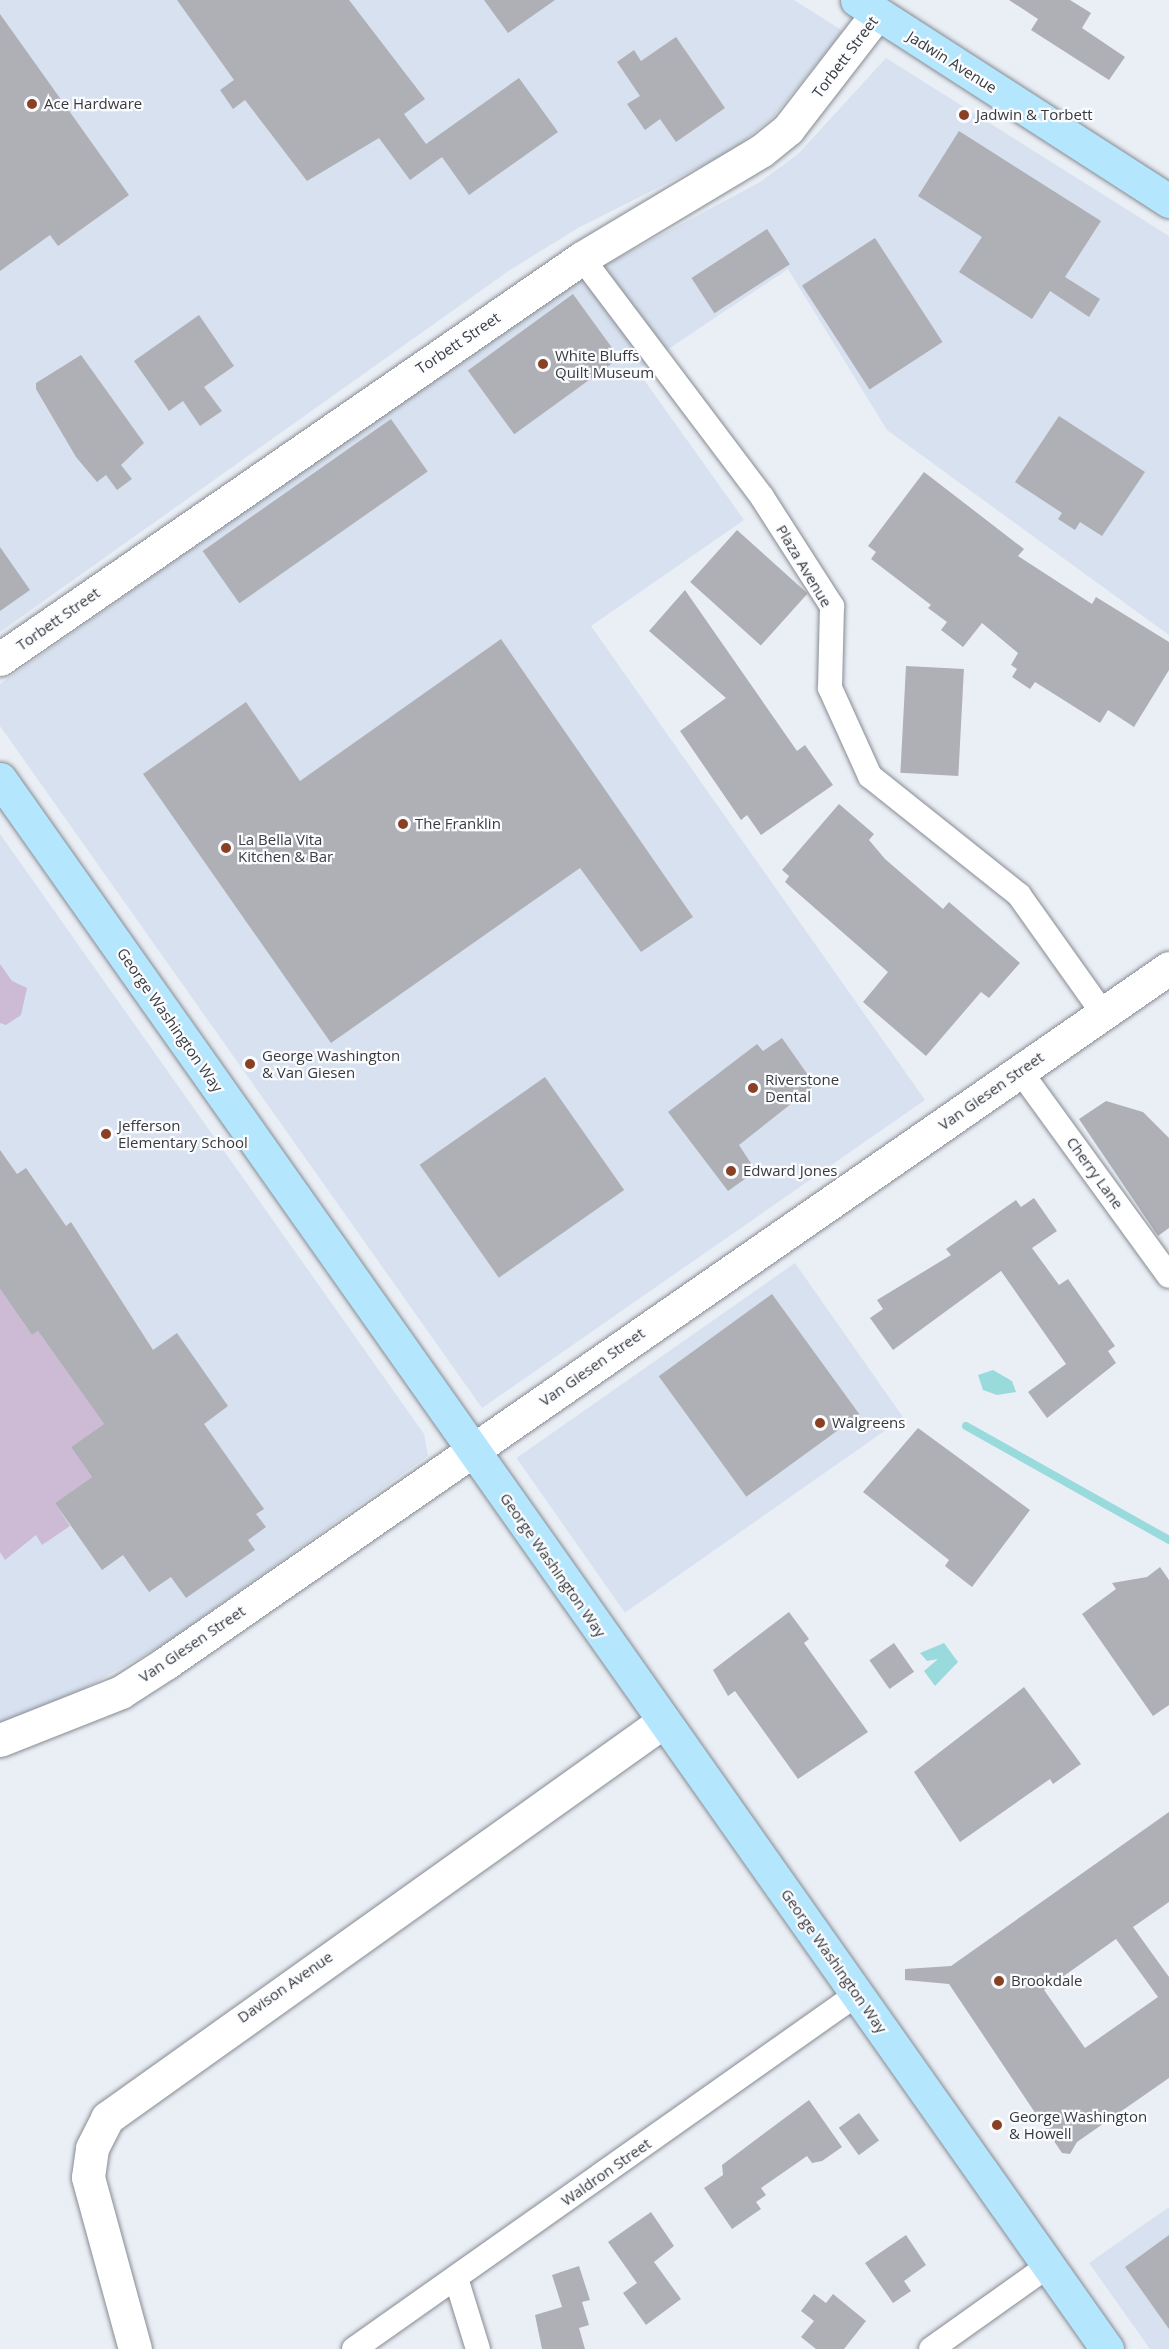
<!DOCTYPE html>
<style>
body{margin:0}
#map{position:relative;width:1169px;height:2349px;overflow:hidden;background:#eaeff6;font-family:"Open Sans",sans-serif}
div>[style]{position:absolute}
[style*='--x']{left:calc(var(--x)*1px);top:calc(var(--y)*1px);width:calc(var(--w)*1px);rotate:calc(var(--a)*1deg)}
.built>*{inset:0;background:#d8e1ef;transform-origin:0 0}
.green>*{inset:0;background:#cdbbd6}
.water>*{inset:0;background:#99dadd}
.stream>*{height:8px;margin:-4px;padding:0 4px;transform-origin:4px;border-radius:4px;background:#99dadd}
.building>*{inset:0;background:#afafb6;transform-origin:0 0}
.roads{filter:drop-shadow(0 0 2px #878b92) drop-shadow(0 0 2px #878b92)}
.street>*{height:24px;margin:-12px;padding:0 12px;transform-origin:12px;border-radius:12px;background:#fff}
.secondary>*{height:33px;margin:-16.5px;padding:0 16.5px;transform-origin:16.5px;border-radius:16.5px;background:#fff}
.primary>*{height:33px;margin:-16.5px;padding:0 16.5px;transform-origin:16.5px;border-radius:16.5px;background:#b4e7fe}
.dots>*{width:16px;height:16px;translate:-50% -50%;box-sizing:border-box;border:3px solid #fafcff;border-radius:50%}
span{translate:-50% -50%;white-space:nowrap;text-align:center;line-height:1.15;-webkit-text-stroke:4.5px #fafcff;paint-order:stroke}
.street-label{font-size:15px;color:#383a3c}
.poi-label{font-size:15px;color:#383a3c}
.left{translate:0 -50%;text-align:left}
</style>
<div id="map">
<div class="built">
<div style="clip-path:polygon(0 0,794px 0,843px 31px,773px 117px,733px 150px,578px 228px,510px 270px,0 632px)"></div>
<div style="clip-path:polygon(886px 58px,1169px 236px,1169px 635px,887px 430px,788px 269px,637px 370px,744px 520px,591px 626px,925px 1100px,482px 1408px,0 726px,0 684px,558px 290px,760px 182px,798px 154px)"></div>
<div style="clip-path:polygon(0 834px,424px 1434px,428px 1456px,168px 1642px,83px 1689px,0 1723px)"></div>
<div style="left:795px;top:1263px;width:189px;height:340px;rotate:55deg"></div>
<div style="clip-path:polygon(1169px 2207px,1169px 2349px,1150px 2349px,1089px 2263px)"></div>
</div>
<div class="green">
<div style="clip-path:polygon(0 964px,12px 981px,27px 988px,21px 1015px,6px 1025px,0 1023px)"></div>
<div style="clip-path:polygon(0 1289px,32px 1335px,38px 1331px,104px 1424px,71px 1447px,92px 1477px,55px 1503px,70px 1526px,42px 1545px,36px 1535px,5px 1560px,0 1552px)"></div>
</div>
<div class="water">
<div style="clip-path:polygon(993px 1370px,1012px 1381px,1016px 1392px,997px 1395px,983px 1390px,978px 1375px)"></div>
<div style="clip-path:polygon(944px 1643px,958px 1662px,935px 1686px,924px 1671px,938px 1659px,927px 1661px,920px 1653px)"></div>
</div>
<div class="stream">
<div style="--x:966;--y:1426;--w:233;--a:29.3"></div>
</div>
<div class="building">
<div style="clip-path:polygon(177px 0,349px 0,425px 99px,404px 114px,426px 144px,519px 78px,558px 132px,469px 195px,442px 157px,410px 180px,379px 138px,307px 181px,245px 100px,233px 109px,220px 90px,234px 80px)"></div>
<div style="clip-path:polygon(484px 0,555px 0,508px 33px)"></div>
<div style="clip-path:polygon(1009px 0,1070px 0,1091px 13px,1082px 28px,1125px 57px,1109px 80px,1031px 30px,1038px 19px)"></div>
<div style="clip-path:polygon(0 14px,129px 195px,58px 246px,50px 235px,0 271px)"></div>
<div style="clip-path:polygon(676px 37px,725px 108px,676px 142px,660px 119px,645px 130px,627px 104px,640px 96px,617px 62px,634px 50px,641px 61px)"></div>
<div style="clip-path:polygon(959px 131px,1101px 221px,1065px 277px,1100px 299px,1089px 317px,1050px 291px,1032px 319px,959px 272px,982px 237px,918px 196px)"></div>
<div style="left:767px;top:229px;width:42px;height:90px;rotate:57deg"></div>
<div style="left:875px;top:238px;width:124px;height:87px;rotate:57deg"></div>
<div style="left:573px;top:294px;width:79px;height:130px;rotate:54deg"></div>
<div style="clip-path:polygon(199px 315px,234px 366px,204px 387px,222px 411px,200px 426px,183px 401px,169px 411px,134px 361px)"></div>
<div style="clip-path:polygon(81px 355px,144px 443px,121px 465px,132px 479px,117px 490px,106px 475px,97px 482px,76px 457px,36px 389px,36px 383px)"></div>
<div style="clip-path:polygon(1059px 416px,1145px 472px,1102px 536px,1080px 522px,1075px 530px,1058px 519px,1062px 513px,1015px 482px)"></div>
<div style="left:391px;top:419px;width:64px;height:230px;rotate:55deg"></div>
<div style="clip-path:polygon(924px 472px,1024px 549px,1018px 556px,1092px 604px,1096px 597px,1169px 642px,1169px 670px,1134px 727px,1108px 710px,1100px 723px,1035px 682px,1030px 689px,1012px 677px,1017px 669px,1011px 665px,1018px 653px,982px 623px,963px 647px,941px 630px,947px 622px,928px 608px,931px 605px,871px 559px,876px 552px,868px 546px)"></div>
<div style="left:737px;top:530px;width:95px;height:70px;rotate:42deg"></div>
<div style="clip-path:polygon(0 547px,30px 590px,0 611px)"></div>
<div style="clip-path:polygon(685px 590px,797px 751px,805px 745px,833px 785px,761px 835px,747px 815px,741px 820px,680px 731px,726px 698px,649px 631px)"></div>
<div style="clip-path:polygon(501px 639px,693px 917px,641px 952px,580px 868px,331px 1043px,143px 774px,246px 702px,300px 781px)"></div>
<div style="left:906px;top:666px;width:58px;height:107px;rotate:3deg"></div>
<div style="clip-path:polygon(839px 804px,874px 834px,869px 840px,885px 859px,943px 909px,949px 902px,1020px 963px,989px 998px,981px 992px,926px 1056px,863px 1002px,888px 972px,785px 882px,789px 876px,782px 870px)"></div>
<div style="clip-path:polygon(782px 1038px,815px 1085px,739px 1145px,756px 1171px,728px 1191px,668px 1112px,757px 1044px,763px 1051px)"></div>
<div style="left:545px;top:1077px;width:138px;height:153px;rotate:55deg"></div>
<div style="clip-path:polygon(1106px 1101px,1143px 1112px,1169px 1138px,1169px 1228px,1158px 1236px,1079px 1119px)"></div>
<div style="clip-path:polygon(0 1150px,17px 1174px,26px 1168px,66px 1226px,71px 1222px,153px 1350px,177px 1333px,228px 1406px,204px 1424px,264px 1509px,256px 1514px,266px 1527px,248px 1540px,255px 1550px,186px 1598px,171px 1577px,149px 1592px,123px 1555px,102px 1570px,55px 1503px,92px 1477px,71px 1447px,104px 1424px,38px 1331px,32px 1335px,0 1289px)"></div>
<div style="clip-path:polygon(1034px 1198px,1057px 1231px,1032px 1248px,1059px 1285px,1068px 1279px,1115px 1346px,1108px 1351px,1116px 1363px,1047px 1418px,1028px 1392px,1066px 1364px,1001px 1271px,893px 1350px,870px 1318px,883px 1309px,877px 1300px,951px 1255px,946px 1249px,1016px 1200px,1021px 1207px)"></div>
<div style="left:772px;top:1294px;width:149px;height:140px;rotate:54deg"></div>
<div style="clip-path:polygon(918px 1428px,1030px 1510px,972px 1587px,945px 1566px,949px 1560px,863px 1492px)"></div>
<div style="clip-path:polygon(1160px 1567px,1169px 1580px,1169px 1705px,1153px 1716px,1082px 1614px,1116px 1589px,1112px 1583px,1147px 1577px)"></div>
<div style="clip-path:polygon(789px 1612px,809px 1639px,804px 1643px,868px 1732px,798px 1779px,735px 1691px,728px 1696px,713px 1670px)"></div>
<div style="left:894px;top:1643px;width:35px;height:30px;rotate:55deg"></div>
<div style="clip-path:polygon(1024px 1687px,1081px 1764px,1053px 1784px,1050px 1779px,960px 1842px,914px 1772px)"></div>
<div style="clip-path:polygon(evenodd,1169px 1812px,1169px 1902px,1133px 1927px,1169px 1977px,1169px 2078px,1077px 2142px,1070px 2154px,1062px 2153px,949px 1984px,905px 1980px,905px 1969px,951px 1966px,1169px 1812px,1116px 1939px,1158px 1997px,1085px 2048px,1044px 1990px,1116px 1939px)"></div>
<div style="clip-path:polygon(809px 2100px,842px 2147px,822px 2161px,812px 2163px,807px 2156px,761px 2188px,766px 2195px,756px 2202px,761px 2209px,732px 2229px,704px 2188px,723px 2175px,722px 2165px)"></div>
<div style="left:859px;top:2113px;width:34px;height:25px;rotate:54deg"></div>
<div style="clip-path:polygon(651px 2212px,674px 2246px,654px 2262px,681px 2299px,646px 2325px,623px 2293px,637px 2283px,608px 2242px)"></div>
<div style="clip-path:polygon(906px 2235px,926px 2265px,904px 2281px,911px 2291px,893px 2303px,865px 2263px)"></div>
<div style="clip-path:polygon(1169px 2235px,1169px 2329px,1125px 2267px)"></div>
<div style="clip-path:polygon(579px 2266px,590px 2300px,582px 2302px,589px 2325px,579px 2328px,585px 2349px,542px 2349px,535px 2315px,562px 2307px,552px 2275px)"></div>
<div style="clip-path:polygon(814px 2294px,826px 2303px,833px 2294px,866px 2321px,844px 2349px,816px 2349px,801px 2337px,814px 2321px,801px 2311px)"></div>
</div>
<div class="roads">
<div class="street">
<div style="--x:582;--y:258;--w:299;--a:53"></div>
<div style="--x:762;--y:497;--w:130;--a:57.3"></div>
<div style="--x:832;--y:606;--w:82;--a:91.4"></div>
<div style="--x:830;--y:688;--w:97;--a:65.6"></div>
<div style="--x:870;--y:776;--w:191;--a:38.6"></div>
<div style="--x:1019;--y:895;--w:143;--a:54.6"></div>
<div style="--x:1020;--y:1071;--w:253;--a:54"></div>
<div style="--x:456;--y:2278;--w:74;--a:72.8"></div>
<div style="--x:354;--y:2349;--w:616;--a:-35.21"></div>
<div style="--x:931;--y:2349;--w:143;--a:-35.4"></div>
</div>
<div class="secondary">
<div style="--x:0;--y:659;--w:707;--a:-34.57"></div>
<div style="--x:582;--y:258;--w:209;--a:-30.9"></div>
<div style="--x:761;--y:151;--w:35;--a:-39"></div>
<div style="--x:788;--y:129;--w:145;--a:-52.3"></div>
<div style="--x:0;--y:1740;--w:130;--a:-21.6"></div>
<div style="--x:121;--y:1692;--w:54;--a:-32.8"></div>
<div style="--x:166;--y:1663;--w:1220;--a:-34.72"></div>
<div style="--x:135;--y:2349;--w:178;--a:-105.3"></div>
<div style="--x:88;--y:2177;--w:29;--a:-82"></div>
<div style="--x:92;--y:2148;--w:34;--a:-63"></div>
<div style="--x:107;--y:2118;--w:684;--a:-35.48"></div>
</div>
<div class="primary">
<div style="--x:857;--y:0;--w:371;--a:32.8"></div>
<div style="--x:0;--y:779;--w:1921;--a:54.81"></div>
</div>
</div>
<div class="dots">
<div style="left:32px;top:104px;background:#894023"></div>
<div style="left:964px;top:115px;background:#894023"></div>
<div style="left:543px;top:364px;background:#894023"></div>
<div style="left:403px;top:824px;background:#894023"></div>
<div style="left:226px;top:848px;background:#894023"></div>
<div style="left:250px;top:1064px;background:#894023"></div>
<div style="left:753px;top:1088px;background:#894023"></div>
<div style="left:106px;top:1134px;background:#894023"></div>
<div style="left:731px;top:1171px;background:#894023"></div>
<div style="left:820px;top:1423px;background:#894023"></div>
<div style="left:999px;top:1981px;background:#894023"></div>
<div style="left:997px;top:2125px;background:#894023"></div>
</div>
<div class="street-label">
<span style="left:845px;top:57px;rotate:-53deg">Torbett Street</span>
<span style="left:952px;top:62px;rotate:32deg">Jadwin Avenue</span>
<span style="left:458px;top:343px;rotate:-34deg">Torbett Street</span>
<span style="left:804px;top:566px;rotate:59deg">Plaza Avenue</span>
<span style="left:58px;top:619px;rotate:-35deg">Torbett Street</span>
<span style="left:170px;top:1020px;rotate:55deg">George Washington Way</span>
<span style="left:991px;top:1091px;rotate:-35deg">Van Giesen Street</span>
<span style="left:1095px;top:1173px;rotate:54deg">Cherry Lane</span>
<span style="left:592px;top:1367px;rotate:-35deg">Van Giesen Street</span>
<span style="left:553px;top:1565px;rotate:55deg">George Washington Way</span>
<span style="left:192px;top:1644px;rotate:-34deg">Van Giesen Street</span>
<span style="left:834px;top:1961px;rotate:55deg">George Washington Way</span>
<span style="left:285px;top:1987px;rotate:-35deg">Davison Avenue</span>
<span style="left:606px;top:2172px;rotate:-35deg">Waldron Street</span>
</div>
<div class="poi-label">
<span class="left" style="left:44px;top:104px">Ace Hardware</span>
<span class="left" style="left:976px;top:115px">Jadwin &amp; Torbett</span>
<span class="left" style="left:555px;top:364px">White Bluffs<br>Quilt Museum</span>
<span class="left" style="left:415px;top:824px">The Franklin</span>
<span class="left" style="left:238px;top:848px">La Bella Vita<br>Kitchen &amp; Bar</span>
<span class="left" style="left:262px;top:1064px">George Washington<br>&amp; Van Giesen</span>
<span class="left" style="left:765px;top:1088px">Riverstone<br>Dental</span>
<span class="left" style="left:118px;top:1134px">Jefferson<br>Elementary School</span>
<span class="left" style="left:743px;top:1171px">Edward Jones</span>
<span class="left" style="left:832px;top:1423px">Walgreens</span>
<span class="left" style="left:1011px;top:1981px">Brookdale</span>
<span class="left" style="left:1009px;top:2125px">George Washington<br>&amp; Howell</span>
</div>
</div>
